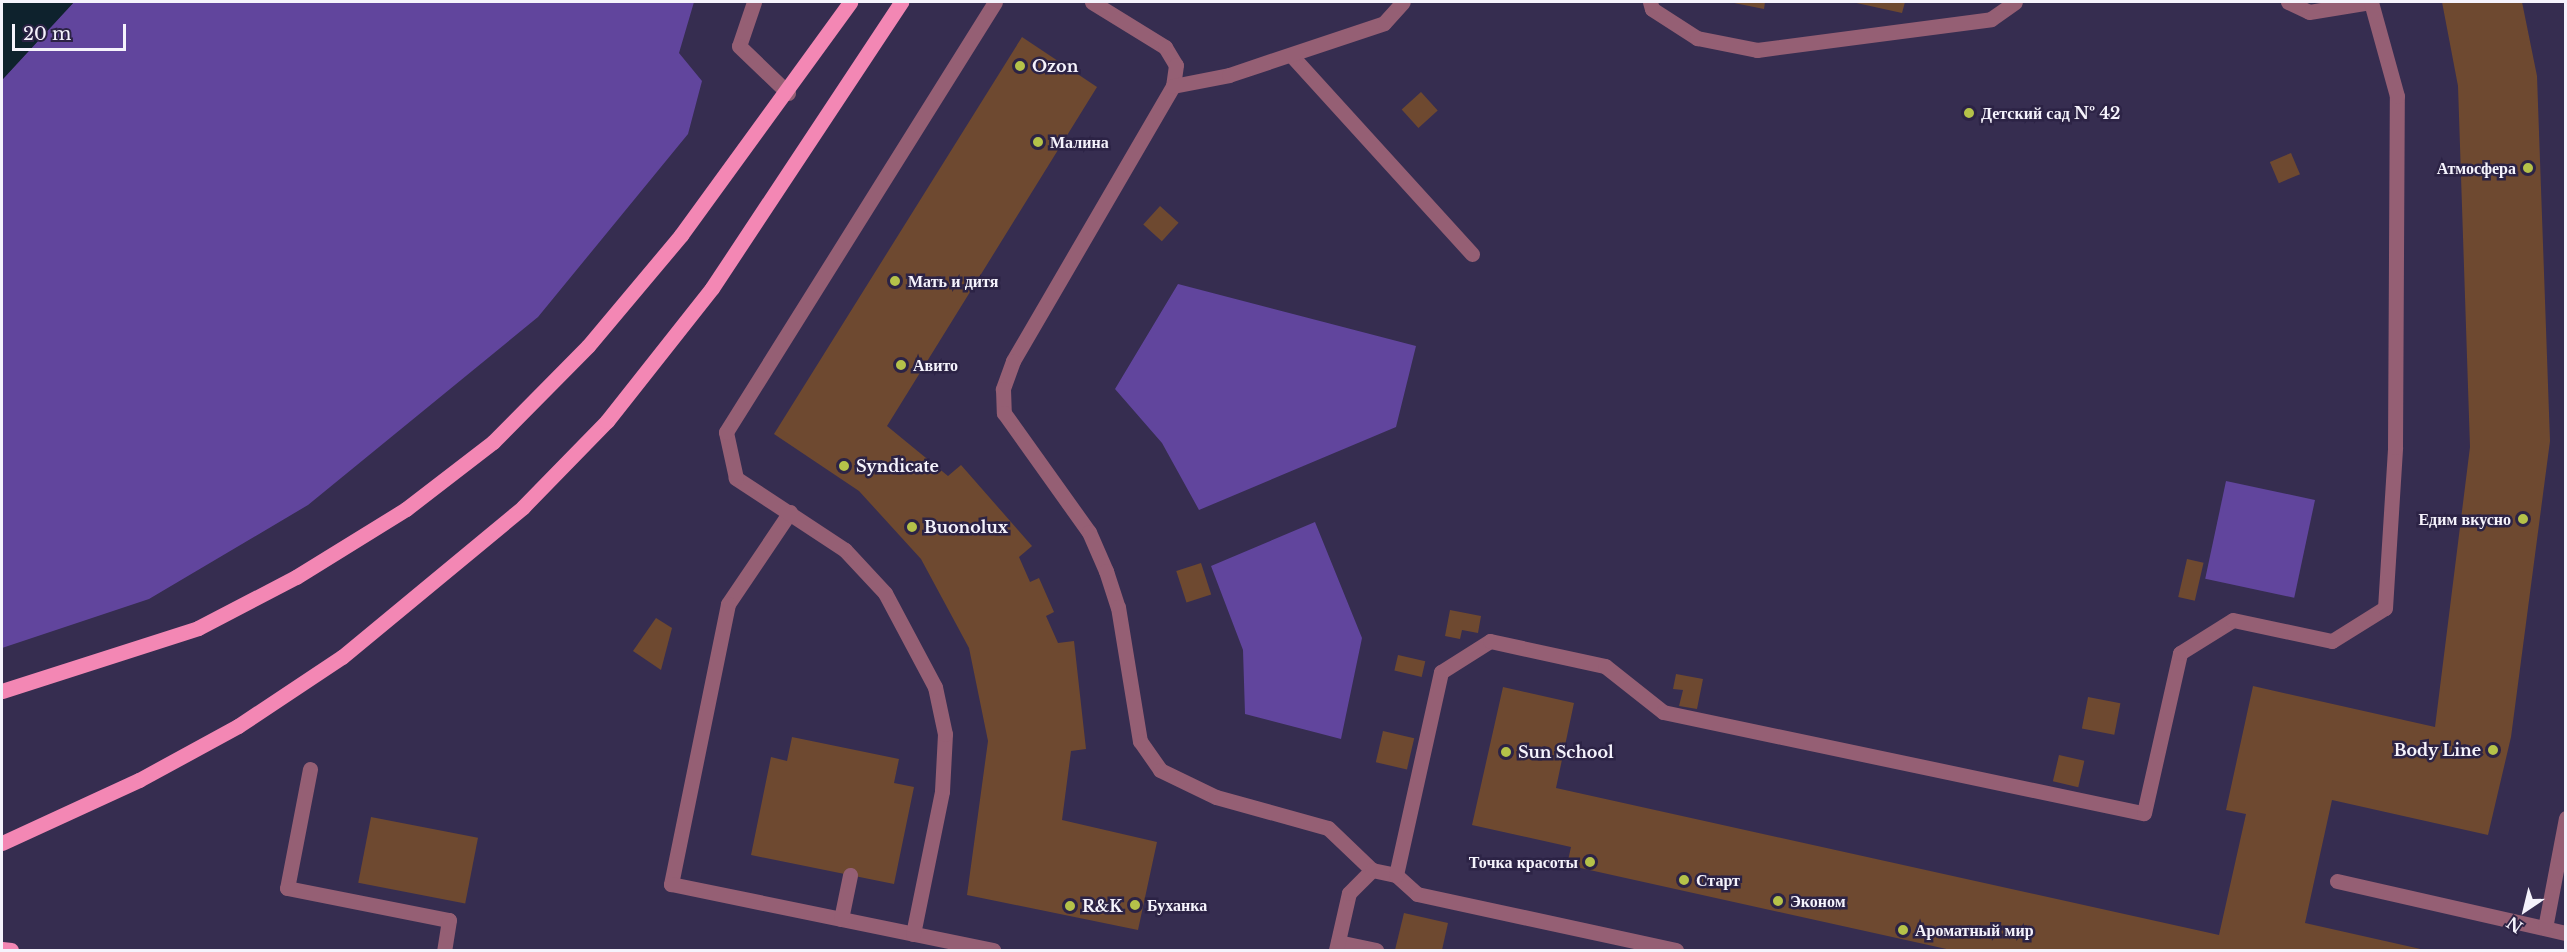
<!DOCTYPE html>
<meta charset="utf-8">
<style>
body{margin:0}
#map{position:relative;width:2567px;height:952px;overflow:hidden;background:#362d50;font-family:"Libre Baskerville",serif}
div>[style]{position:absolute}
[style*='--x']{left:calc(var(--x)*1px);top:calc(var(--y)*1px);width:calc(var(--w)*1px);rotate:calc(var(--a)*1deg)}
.green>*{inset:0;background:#61459d;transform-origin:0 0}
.water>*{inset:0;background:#0e222d}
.building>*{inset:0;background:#6e4930;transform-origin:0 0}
.minor>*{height:15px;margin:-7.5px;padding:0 7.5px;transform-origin:7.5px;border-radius:7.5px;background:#955f74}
.major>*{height:15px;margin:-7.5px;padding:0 7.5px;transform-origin:7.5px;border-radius:7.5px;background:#f387b4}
.dots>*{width:16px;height:16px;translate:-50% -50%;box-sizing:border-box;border:3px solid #2c2345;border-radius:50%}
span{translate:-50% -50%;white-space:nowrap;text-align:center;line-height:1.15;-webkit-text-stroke:5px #2c2345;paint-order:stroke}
.poi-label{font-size:16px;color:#f5f3fc;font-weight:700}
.left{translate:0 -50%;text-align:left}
.right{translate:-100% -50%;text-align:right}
.frame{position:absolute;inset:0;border:3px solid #f5f3fc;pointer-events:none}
.north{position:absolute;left:2495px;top:880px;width:60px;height:60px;-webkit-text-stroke:4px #2c2345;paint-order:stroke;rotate:215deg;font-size:16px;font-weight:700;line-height:24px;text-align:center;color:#f5f3fc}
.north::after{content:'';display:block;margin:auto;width:21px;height:27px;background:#f5f3fc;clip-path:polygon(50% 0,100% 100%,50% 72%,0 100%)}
.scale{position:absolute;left:12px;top:24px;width:114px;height:27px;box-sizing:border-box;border:3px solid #f5f3fc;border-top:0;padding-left:8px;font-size:18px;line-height:21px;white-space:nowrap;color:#f5f3fc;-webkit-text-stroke:4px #2c2345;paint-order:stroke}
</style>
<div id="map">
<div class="green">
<div style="clip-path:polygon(74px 2px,694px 2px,679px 53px,702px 81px,688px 134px,538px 317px,308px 505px,149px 599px,2px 648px,2px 80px)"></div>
<div style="clip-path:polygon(1178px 284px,1416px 346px,1396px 427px,1199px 510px,1162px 443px,1115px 389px)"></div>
<div style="left:2226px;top:481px;width:91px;height:100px;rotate:12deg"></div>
<div style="clip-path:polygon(1315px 522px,1362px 638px,1341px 739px,1245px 714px,1243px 650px,1211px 566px)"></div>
</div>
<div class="water">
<div style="clip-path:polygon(2px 2px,74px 2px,2px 80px)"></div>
</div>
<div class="building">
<div style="clip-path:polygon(1729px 2px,1765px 2px,1764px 9px)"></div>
<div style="clip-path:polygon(1852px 2px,1905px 2px,1902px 13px)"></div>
<div style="clip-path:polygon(2442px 2px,2522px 2px,2537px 76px,2550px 441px,2511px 737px,2488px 835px,2332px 800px,2305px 923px,2425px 950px,1951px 950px,1567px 865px,1571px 847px,1472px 825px,1503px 687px,1574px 703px,1556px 788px,2219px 935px,2246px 814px,2226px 810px,2253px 686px,2435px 727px,2470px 447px,2458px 86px)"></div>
<div style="clip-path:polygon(1022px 37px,1097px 87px,887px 426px,948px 476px,961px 465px,1032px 546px,1019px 557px,1030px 582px,1039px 578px,1054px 612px,1046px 616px,1058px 643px,1074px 641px,1086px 749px,1071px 751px,1062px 820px,1157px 842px,1138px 930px,967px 895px,988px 741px,969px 648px,921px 559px,859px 491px,774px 434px)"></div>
<div style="left:1421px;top:92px;width:25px;height:26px;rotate:48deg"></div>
<div style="left:2291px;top:153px;width:23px;height:23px;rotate:67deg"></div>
<div style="left:1160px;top:206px;width:25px;height:25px;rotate:42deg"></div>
<div style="left:2187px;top:559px;width:17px;height:39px;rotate:13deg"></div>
<div style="left:1201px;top:563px;width:33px;height:26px;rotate:72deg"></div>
<div style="clip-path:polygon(1450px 610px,1481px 616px,1478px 633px,1462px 630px,1460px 639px,1445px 636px)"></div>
<div style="clip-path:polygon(656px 618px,672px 628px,661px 670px,633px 651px)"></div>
<div style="left:1398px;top:655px;width:28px;height:16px;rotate:13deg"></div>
<div style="clip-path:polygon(1676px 674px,1703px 679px,1697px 709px,1679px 706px,1683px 690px,1673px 689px)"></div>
<div style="left:2088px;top:697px;width:33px;height:32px;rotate:11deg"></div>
<div style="left:1383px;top:731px;width:32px;height:32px;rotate:13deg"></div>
<div style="clip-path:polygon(792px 737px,899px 759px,894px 783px,914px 787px,894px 884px,751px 855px,771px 757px,787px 761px)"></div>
<div style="left:2059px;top:755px;width:26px;height:27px;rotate:13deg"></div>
<div style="left:371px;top:817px;width:109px;height:67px;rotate:11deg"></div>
<div style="clip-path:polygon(1404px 913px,1448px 923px,1442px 950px,1395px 950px)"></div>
</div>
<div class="minor">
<div style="--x:754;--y:2;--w:46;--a:108.8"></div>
<div style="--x:739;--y:46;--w:68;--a:43.8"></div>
<div style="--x:1092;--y:2;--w:86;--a:31.7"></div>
<div style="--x:1165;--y:47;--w:21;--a:59"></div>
<div style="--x:1176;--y:65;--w:21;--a:98"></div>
<div style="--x:1173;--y:86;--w:318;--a:120.2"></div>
<div style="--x:1013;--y:361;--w:30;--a:110"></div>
<div style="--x:1003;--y:389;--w:24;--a:88"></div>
<div style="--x:1004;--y:413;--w:146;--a:54.5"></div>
<div style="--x:1089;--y:532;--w:43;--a:66.4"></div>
<div style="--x:1106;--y:571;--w:38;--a:72"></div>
<div style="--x:1118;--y:607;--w:136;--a:80.7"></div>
<div style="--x:1140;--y:741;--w:35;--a:55"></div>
<div style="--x:1160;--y:770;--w:62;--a:25.7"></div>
<div style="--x:1216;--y:797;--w:116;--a:15.5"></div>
<div style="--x:1328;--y:828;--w:61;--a:43.7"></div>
<div style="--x:1650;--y:2;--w:7;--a:74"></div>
<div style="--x:1652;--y:9;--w:54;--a:32.8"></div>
<div style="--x:1697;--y:38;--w:61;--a:11.3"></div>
<div style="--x:1757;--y:50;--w:236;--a:-7.5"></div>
<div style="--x:1991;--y:19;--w:29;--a:-35"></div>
<div style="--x:2288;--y:2;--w:23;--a:25"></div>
<div style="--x:2309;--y:12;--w:62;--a:-9.3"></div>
<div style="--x:1291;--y:55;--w:269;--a:47.7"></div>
<div style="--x:1173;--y:86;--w:57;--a:-11.1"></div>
<div style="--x:1229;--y:75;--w:163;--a:-18.5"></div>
<div style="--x:1384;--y:23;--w:28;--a:-48"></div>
<div style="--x:790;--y:512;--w:111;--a:124"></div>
<div style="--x:728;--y:604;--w:286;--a:101.5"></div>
<div style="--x:671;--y:884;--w:329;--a:11.6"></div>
<div style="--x:310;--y:769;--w:121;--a:100.9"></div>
<div style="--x:287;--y:888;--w:165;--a:11.2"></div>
<div style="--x:449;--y:920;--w:30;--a:99"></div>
<div style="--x:1396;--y:875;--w:28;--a:42"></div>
<div style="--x:1417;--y:894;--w:265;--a:12.2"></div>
<div style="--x:2337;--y:881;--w:235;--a:12.8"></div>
<div style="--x:841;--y:919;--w:45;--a:-78.4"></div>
<div style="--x:2545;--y:928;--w:112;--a:-79.2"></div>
<div style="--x:913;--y:934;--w:146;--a:-78.5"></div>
<div style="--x:942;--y:791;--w:57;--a:-87"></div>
<div style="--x:945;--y:734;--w:48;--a:-102"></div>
<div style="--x:935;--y:687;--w:106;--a:-118"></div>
<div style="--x:885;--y:593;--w:59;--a:-132.9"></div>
<div style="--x:845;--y:550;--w:131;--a:-146.6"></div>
<div style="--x:736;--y:478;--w:47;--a:-102.3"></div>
<div style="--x:726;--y:432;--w:507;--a:-57.97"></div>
<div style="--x:1338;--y:942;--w:39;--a:12"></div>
<div style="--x:1336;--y:950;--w:58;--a:-77.2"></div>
<div style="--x:1349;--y:893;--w:33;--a:-45"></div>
<div style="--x:1372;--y:870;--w:25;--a:12"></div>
<div style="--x:1396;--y:875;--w:208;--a:-77.5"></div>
<div style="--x:1441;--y:672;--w:58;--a:-32.3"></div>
<div style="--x:1490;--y:641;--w:118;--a:12.3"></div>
<div style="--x:1605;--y:666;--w:74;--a:38.4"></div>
<div style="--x:1663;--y:712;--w:491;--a:11.9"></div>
<div style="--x:2144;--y:813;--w:164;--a:-77.3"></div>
<div style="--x:2180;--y:653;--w:62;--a:-31.9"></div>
<div style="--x:2233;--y:620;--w:101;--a:12"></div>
<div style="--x:2332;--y:641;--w:62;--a:-31.9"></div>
<div style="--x:2385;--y:608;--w:161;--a:-86.4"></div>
<div style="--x:2395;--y:447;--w:351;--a:-89.7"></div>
<div style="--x:2397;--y:96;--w:98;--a:-105.5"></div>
</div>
<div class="major">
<div style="--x:2;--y:691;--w:206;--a:-17.8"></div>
<div style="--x:198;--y:628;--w:110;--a:-27.5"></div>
<div style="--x:296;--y:577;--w:129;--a:-31.7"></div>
<div style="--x:406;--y:509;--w:110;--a:-37.6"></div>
<div style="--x:493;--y:442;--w:135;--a:-45.3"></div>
<div style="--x:588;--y:346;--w:145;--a:-50"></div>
<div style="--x:681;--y:235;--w:288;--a:-54"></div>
<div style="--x:2;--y:843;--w:151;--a:-24.7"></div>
<div style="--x:139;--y:780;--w:113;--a:-28.6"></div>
<div style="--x:238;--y:726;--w:125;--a:-33.6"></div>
<div style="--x:342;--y:657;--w:235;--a:-39.6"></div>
<div style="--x:523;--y:507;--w:120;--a:-45.7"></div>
<div style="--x:607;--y:421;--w:169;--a:-51.7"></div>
<div style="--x:712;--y:288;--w:343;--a:-56.5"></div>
<div style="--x:2;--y:949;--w:9;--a:6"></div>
</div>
<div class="dots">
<div style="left:1020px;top:66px;background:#b5c249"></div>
<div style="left:1969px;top:113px;background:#b5c249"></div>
<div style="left:1038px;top:142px;background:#b5c249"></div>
<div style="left:2528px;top:168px;background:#b5c249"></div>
<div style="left:895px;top:281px;background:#b5c249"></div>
<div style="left:901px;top:365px;background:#b5c249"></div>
<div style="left:844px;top:466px;background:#b5c249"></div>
<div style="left:2523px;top:519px;background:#b5c249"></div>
<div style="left:912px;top:527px;background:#b5c249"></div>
<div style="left:2493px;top:750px;background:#b5c249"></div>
<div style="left:1506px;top:752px;background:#b5c249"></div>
<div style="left:1590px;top:862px;background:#b5c249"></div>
<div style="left:1684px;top:880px;background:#b5c249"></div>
<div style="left:1778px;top:901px;background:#b5c249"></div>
<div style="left:1135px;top:905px;background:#b5c249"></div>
<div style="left:1070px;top:906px;background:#b5c249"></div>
<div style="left:1903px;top:930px;background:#b5c249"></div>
</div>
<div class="poi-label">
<span class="left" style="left:1032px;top:66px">Ozon</span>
<span class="left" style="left:1981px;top:113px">Детский сад № 42</span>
<span class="left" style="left:1050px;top:142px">Малина</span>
<span class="right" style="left:2516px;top:168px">Атмосфера</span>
<span class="left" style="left:908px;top:281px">Мать и дитя</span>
<span class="left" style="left:913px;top:365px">Авито</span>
<span class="left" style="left:856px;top:466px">Syndicate</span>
<span class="right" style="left:2511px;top:519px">Едим вкусно</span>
<span class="left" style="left:924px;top:527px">Buonolux</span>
<span class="right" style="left:2481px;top:750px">Body Line</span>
<span class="left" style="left:1518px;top:752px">Sun School</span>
<span class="right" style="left:1578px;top:862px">Точка красоты</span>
<span class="left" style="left:1696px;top:880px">Старт</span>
<span class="left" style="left:1790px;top:901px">Эконом</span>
<span class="left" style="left:1147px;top:905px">Буханка</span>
<span class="left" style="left:1082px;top:906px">R&amp;K</span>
<span class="left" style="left:1915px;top:930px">Ароматный мир</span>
</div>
<div class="frame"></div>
<div class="north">N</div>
<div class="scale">20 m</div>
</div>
